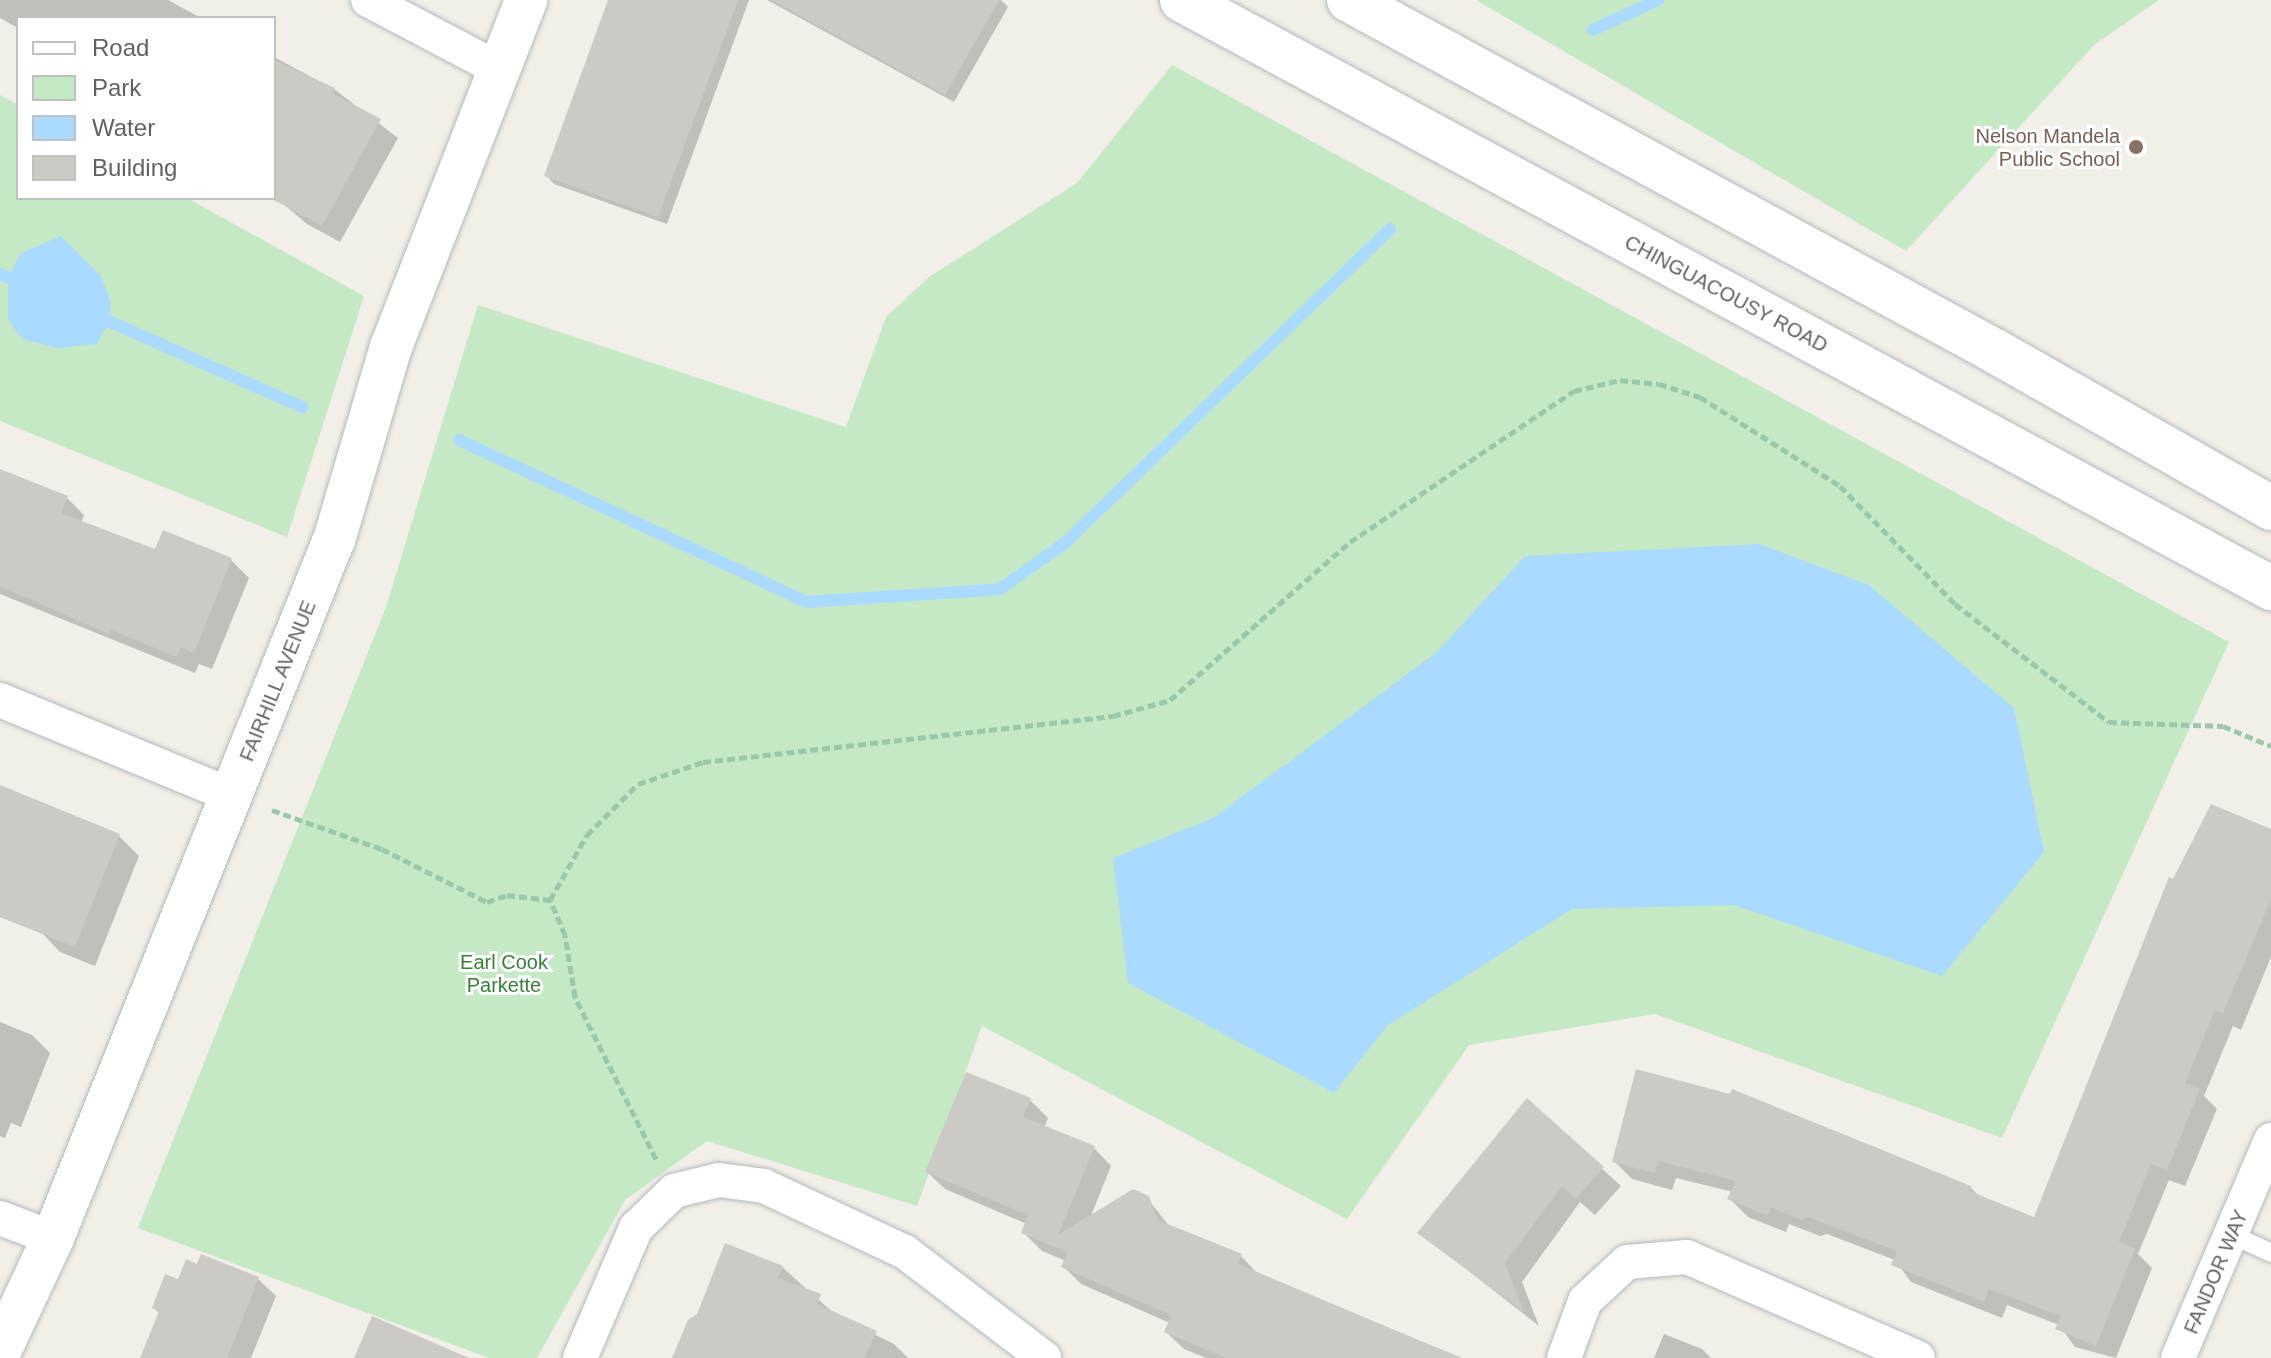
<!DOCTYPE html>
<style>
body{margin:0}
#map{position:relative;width:2271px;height:1358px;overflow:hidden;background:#f1efe8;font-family:Arial,sans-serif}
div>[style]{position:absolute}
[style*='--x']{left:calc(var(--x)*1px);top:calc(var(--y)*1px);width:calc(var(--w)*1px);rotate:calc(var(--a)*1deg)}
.green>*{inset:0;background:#c5e8c5}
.water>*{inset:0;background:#aadaff}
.shadow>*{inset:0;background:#0003}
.stream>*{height:12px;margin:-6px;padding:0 6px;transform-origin:6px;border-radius:6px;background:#aadaff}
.building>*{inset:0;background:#cccac5}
.path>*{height:5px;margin-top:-2.5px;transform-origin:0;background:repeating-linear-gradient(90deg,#9cc7a9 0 8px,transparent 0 12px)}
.roads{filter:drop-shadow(0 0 2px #b5b8bc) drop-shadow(0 0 2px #b5b8bc)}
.service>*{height:18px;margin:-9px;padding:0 9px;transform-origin:9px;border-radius:9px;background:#fff}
.minor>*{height:34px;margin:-17px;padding:0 17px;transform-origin:17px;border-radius:17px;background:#fff}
.tertiary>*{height:42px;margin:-21px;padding:0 21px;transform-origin:21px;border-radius:21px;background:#fff}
.secondary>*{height:44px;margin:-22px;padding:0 22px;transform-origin:22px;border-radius:22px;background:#fff}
.dots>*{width:22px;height:22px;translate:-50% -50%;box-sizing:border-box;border:4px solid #fff;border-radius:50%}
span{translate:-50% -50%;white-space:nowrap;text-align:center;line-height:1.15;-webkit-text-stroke:6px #fff;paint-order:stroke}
.education-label{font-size:20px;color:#785e54}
.right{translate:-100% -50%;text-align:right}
.street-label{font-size:20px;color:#5f6368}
.park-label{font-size:20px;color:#348238}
.legend{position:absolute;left:16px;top:16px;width:260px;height:184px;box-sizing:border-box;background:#fff;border:2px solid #bfc1c3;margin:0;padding:10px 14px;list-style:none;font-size:24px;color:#5f6368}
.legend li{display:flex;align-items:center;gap:16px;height:40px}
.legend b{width:40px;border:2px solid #bfc1c3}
</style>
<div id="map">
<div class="green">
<div style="clip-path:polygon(1476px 0,2159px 0,2095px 44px,1906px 251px)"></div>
<div style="clip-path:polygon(1172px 65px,2229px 642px,2002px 1138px,1655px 1014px,1469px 1045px,1347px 1219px,982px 1026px,917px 1206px,707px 1141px,625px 1200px,537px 1358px,489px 1358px,138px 1228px,386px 607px,478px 305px,846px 427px,886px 317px,929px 277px,1077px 183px)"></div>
<div style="clip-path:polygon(0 95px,18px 105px,18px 198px,187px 198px,364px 296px,287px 537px,0 421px)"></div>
</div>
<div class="water">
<div style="clip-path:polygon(61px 236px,101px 276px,111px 303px,109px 322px,97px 344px,57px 348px,22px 339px,8px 319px,8px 277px,21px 253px)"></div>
<div style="clip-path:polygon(1759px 544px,1869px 585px,2014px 708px,2044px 852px,1942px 976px,1734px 905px,1572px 909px,1388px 1025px,1334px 1093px,1128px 983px,1113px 858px,1213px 818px,1437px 652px,1525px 556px)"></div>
</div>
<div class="shadow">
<div style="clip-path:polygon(0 0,168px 0,201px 18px,18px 18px,18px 28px,0 18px)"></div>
<div style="clip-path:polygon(610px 0,749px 0,667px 224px,554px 184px,546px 175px)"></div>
<div style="clip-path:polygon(767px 0,1001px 0,1008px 7px,954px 102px)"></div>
<div style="clip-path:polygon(274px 57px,334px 89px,398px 138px,340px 242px,307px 224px,274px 196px)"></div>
<div style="clip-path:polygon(0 472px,66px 497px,84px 515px,81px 523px,156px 551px,164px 532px,231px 560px,249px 578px,212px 669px,199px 664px,195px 673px,0 594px)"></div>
<div style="clip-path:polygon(0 788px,119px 836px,139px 856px,95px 966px,60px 952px,42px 933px,0 917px)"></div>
<div style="clip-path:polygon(2271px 832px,2271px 957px,2241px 1030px,2233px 1026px,2204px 1096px,2217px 1109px,2185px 1186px,2169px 1180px,2138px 1254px,2152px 1268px,2116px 1358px,2075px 1347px,2059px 1325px,2007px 1305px,2002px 1318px,1911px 1282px,1895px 1260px,1827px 1234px,1820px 1236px,1789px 1224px,1786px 1232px,1748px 1217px,1730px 1199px,1733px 1192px,1676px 1178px,1672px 1190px,1632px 1179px,1614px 1161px,1638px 1072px,1970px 1187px,1980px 1197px,2035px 1220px,2174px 882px)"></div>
<div style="clip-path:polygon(0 1022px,32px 1035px,50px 1053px,21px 1127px,11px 1123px,5px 1138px,0 1136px)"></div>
<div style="clip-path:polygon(967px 1075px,1030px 1100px,1048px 1118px,1044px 1128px,1094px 1148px,1111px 1166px,1090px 1218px,1147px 1198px,1170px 1227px,1241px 1256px,1259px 1275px,1462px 1358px,1206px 1358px,1184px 1349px,1166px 1332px,1170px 1323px,1081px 1284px,1063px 1266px,1066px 1261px,1042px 1251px,1024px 1233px,1027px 1224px,945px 1189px,927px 1172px)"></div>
<div style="clip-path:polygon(1527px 1100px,1621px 1186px,1595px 1215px,1580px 1202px,1522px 1282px,1539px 1326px,1420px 1233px)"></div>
<div style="clip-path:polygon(782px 1267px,837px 1316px,894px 1344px,908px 1358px,672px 1358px,689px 1321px)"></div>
<div style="clip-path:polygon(258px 1279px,276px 1296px,251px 1358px,141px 1358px,160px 1314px,154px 1308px,179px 1282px)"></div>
<div style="clip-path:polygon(1664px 1334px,1702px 1349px,1711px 1358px,1654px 1358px)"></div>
</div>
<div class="stream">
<div style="--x:1593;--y:30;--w:72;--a:-24.8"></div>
<div style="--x:0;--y:274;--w:25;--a:23"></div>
<div style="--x:95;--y:315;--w:227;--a:24"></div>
<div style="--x:459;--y:440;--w:383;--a:25"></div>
<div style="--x:806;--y:602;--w:194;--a:-3.8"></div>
<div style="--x:1000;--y:589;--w:80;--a:-35.3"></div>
<div style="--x:1065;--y:543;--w:452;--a:-44"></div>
</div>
<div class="building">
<div style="clip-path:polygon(608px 0,738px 0,658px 217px,544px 176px)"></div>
<div style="clip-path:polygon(771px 0,999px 0,945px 95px)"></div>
<div style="clip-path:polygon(274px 60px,335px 88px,332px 93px,381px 119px,322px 226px,274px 200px)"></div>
<div style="clip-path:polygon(0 469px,68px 496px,61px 513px,155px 549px,163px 530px,232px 558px,194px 653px,181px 647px,177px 657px,111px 630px,109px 634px,0 586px)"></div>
<div style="clip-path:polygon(0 785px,120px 834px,75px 947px,0 917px)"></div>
<div style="clip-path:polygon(2211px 804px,2271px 829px,2271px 900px,2223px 1013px,2215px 1010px,2185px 1083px,2200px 1089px,2167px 1170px,2151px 1164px,2119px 1242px,2135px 1249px,2096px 1346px,2055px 1329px,2061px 1316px,1989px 1289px,1984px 1302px,1891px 1265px,1897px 1251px,1808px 1217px,1801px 1220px,1771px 1207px,1768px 1216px,1727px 1199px,1736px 1181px,1658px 1161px,1655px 1173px,1612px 1162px,1636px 1069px,1730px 1094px,1732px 1089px,1971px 1186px,1969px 1191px,2034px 1217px,2169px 877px,2173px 879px)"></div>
<div style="clip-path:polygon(966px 1072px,1031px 1098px,1023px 1117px,1095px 1146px,1058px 1235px,1133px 1189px,1149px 1196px,1158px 1220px,1242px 1254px,1238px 1264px,1461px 1358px,1226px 1358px,1164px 1332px,1171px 1315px,1061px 1267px,1067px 1252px,1021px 1233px,1028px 1215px,925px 1172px)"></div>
<div style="clip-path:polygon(1527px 1098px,1604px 1167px,1576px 1199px,1562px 1186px,1505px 1263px,1524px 1312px,1417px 1233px)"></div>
<div style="clip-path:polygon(725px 1243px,783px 1266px,778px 1278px,821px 1294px,817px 1304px,877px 1331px,864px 1358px,672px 1358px,688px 1320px,697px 1314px)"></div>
<div style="clip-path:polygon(201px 1254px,259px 1277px,227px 1358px,140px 1358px,159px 1311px,152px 1308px,165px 1274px,178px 1279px,186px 1259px,197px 1264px)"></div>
<div style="clip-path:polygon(372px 1316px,469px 1358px,354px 1358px)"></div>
</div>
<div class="path">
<div style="--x:272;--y:810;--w:117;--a:19.5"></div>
<div style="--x:382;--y:849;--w:118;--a:26.8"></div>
<div style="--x:487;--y:902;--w:21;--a:-19"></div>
<div style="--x:507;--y:895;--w:43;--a:6.6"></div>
<div style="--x:656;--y:1159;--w:181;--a:-116.6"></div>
<div style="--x:575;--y:997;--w:63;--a:-99.2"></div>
<div style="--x:565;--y:935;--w:38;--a:-113"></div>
<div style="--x:550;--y:900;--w:75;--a:-60.4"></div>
<div style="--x:587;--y:835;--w:72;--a:-45"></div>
<div style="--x:638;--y:784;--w:69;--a:-18.7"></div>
<div style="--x:703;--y:762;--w:413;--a:-6.4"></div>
<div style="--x:1113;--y:716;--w:59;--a:-15.7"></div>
<div style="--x:1170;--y:700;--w:240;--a:-41.3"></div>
<div style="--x:1350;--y:542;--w:270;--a:-34"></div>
<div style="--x:1574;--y:391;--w:47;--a:-13.4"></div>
<div style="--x:1620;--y:380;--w:39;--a:6"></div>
<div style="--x:1659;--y:384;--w:43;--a:17.6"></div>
<div style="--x:1700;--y:397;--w:166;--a:32.4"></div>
<div style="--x:1840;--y:486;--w:165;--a:45.7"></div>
<div style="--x:1955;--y:604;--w:194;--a:37.5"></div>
<div style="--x:2109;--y:722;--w:114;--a:2"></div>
<div style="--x:2223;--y:726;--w:52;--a:22.6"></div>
</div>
<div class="roads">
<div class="service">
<div style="--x:2233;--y:1235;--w:42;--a:25.3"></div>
</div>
<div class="minor">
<div style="--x:368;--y:0;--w:148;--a:27.8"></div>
<div style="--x:0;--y:700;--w:252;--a:22.4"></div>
<div style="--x:0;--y:1218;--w:57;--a:20.7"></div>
<div style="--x:580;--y:1358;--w:142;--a:-66.7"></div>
<div style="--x:636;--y:1228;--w:53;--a:-44.2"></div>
<div style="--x:674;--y:1191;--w:46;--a:-13.7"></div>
<div style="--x:719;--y:1180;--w:45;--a:7.6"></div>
<div style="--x:764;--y:1186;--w:156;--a:25.1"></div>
<div style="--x:905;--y:1252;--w:175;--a:37.3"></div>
<div style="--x:1564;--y:1358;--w:61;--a:-69.8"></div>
<div style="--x:1585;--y:1301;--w:57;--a:-42.9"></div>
<div style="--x:1627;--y:1262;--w:60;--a:-4.8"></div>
<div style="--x:1687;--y:1257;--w:252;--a:23.6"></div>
<div style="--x:2178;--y:1358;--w:237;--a:-66.9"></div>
</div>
<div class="tertiary">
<div style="--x:0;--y:1351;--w:125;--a:-64.9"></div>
<div style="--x:53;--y:1238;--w:756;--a:-68.09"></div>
<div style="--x:335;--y:537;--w:198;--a:-73.6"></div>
<div style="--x:391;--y:347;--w:372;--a:-68.7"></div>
</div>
<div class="secondary">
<div style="--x:1182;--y:0;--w:1238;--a:28.37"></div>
<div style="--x:1349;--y:0;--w:733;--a:28.52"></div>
<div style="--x:1993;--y:350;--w:320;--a:29.6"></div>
</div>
</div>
<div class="dots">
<div style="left:2136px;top:147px;background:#8d6e63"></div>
</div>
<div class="education-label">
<span class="right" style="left:2120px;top:148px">Nelson Mandela<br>Public School</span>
</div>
<div class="street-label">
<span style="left:1726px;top:294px;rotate:28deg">CHINGUACOUSY ROAD</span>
<span style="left:278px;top:681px;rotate:-68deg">FAIRHILL AVENUE</span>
<span style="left:2216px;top:1272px;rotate:-67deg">FANDOR WAY</span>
</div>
<div class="park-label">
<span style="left:504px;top:974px">Earl Cook<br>Parkette</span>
</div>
<ul class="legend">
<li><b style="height:10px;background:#fff"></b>Road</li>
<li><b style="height:22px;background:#c5e8c5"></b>Park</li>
<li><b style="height:22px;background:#aadaff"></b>Water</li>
<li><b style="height:22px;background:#cccac5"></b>Building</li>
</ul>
</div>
